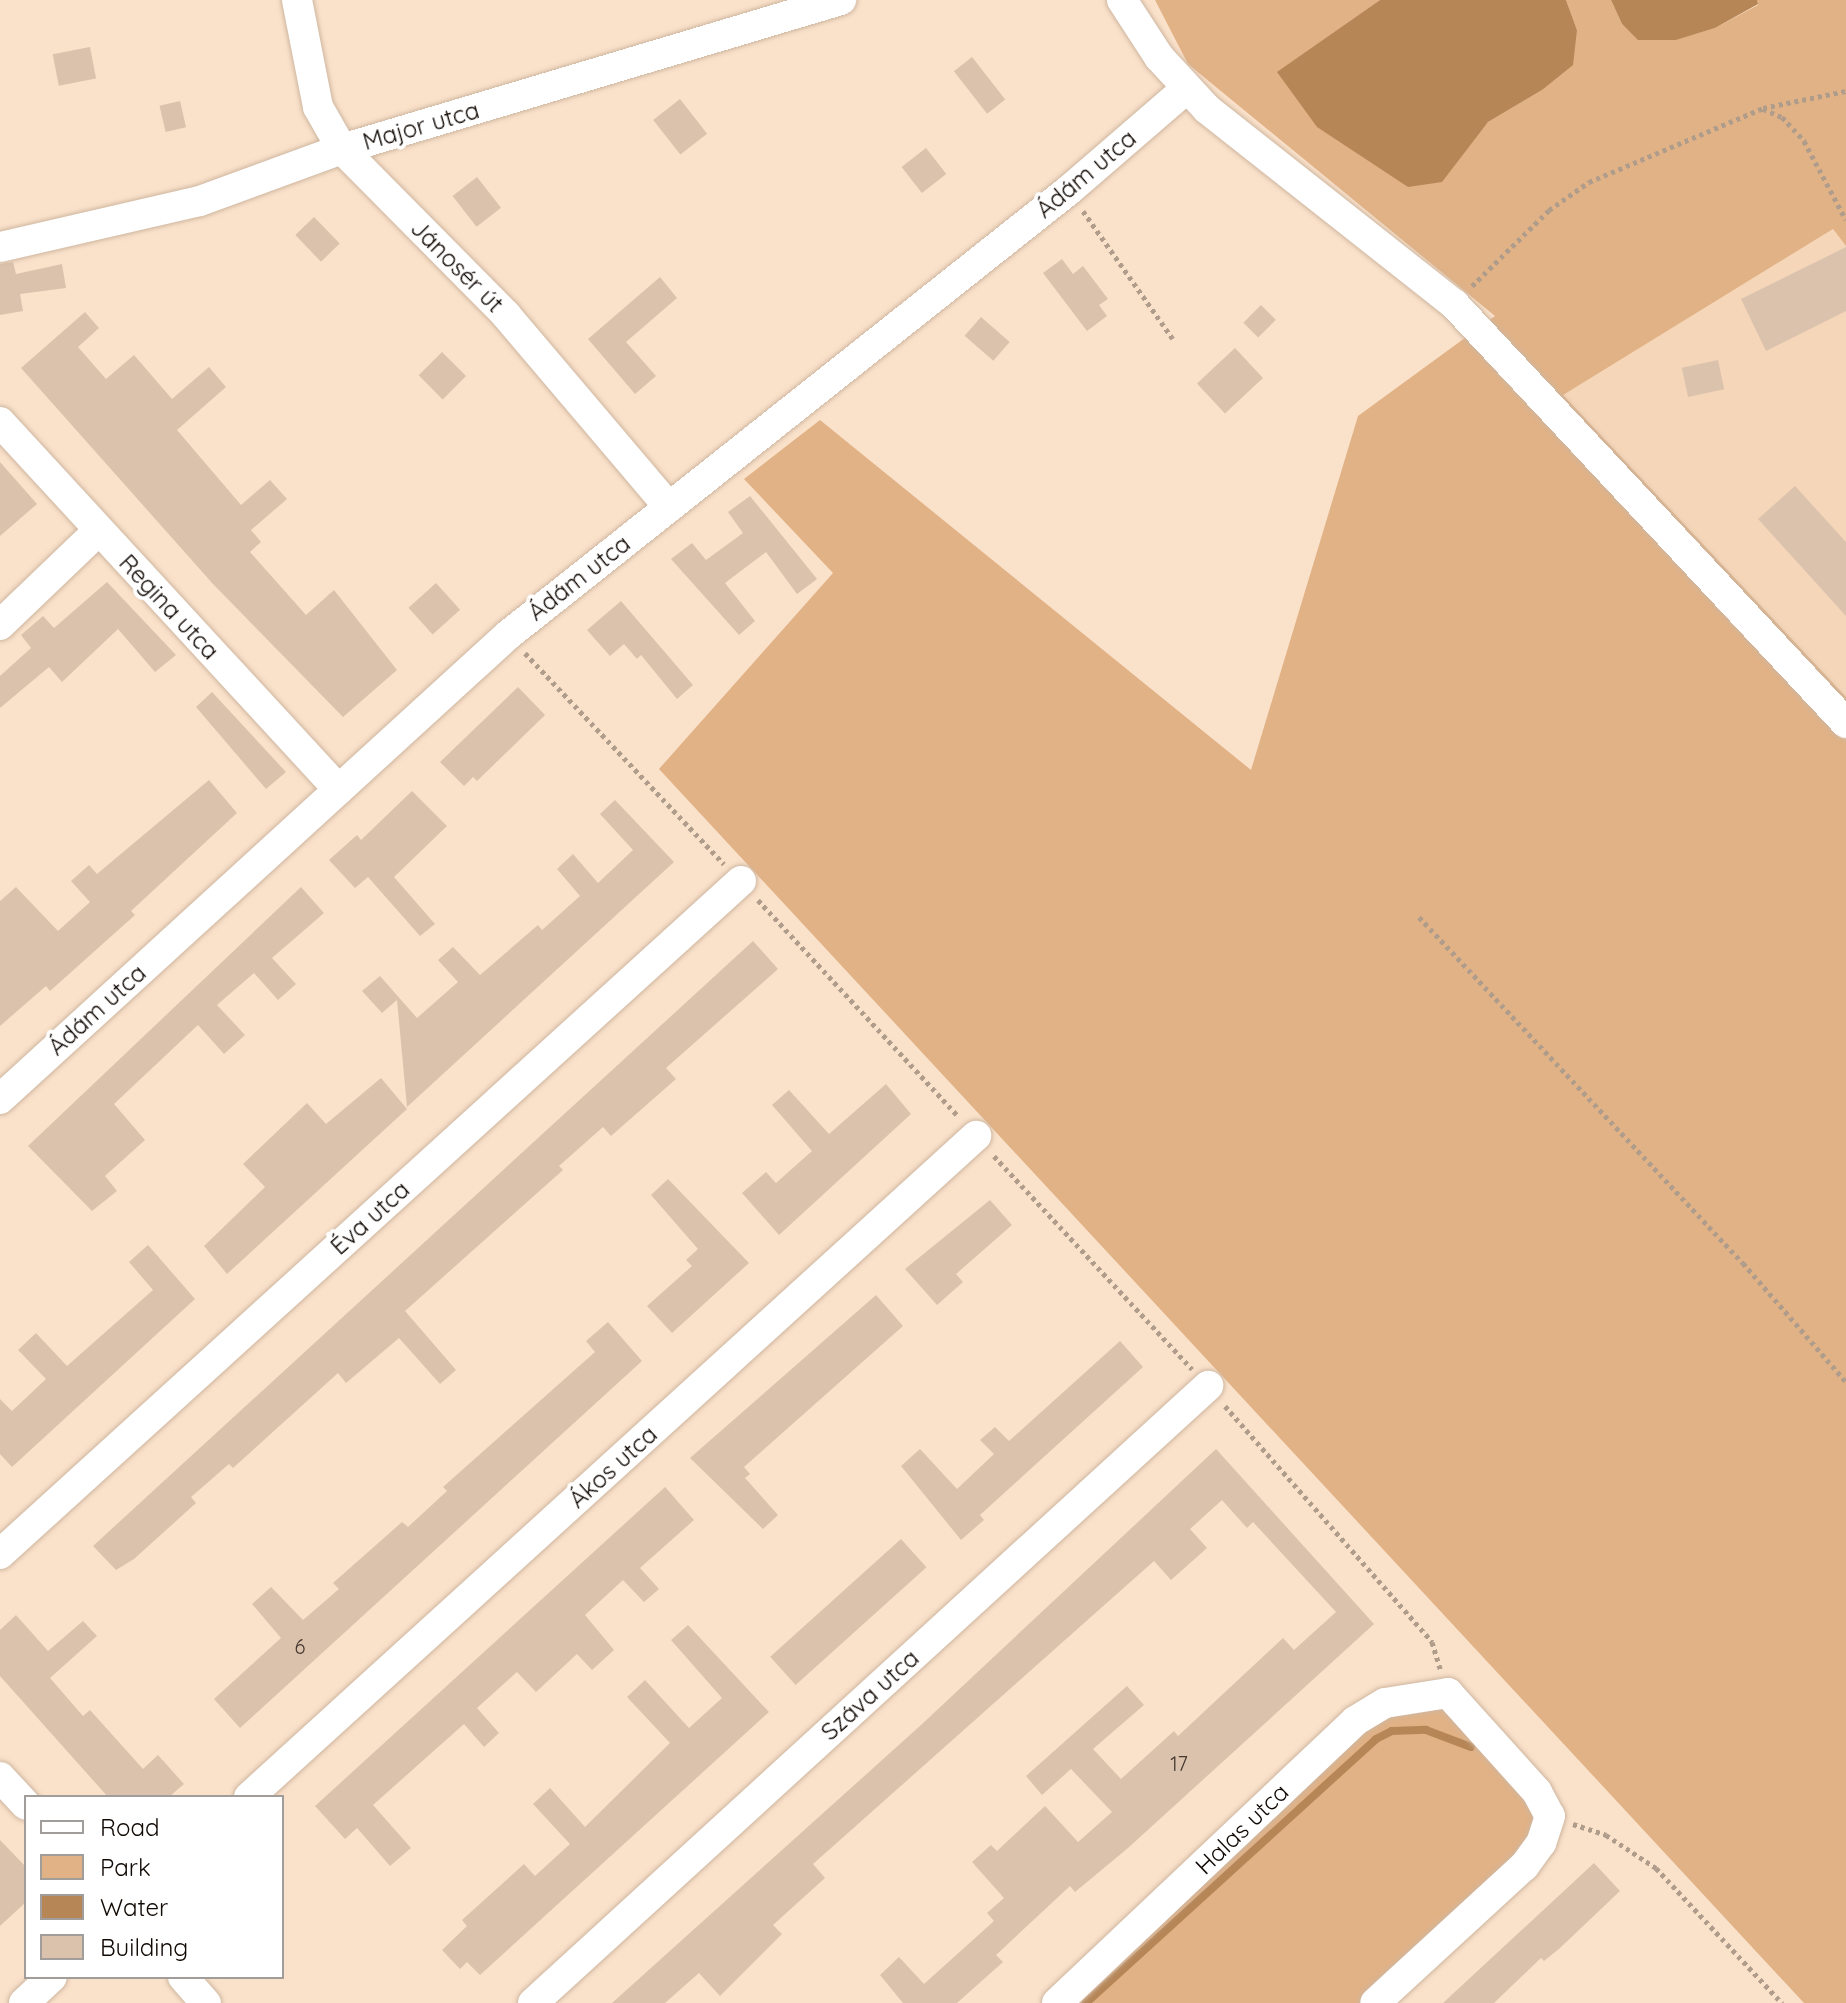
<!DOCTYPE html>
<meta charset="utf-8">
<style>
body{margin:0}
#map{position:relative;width:1846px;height:2003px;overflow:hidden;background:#fae1ca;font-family:Quicksand,sans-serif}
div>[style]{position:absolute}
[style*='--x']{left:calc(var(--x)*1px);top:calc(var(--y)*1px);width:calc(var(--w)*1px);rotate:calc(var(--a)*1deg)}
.built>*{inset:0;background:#f5d6b9}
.green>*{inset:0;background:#e1b286}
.water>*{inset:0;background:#b68657}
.stream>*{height:8px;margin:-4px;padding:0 4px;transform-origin:4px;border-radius:4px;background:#b68657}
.building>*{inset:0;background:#dbc2ac;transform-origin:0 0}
.path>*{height:5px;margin-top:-2.5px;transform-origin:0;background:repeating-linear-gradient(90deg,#b09c8b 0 4px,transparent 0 8px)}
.roads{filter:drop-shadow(0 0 2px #ceb6a0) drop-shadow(0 0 2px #ceb6a0)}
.minor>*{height:30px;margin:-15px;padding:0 15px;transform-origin:15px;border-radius:15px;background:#fff}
span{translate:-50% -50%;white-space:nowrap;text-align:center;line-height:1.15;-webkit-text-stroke:8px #fff;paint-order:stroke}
.number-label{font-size:20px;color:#44372e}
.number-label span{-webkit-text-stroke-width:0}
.street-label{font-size:24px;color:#110904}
.legend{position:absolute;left:24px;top:1795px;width:260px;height:184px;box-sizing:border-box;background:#fff;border:2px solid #a09d9b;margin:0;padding:10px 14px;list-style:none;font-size:24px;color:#110904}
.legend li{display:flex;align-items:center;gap:16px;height:40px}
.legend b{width:40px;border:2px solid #a09d9b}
</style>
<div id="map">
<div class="built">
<div style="clip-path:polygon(1833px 229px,1846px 246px,1846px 697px,1562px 395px)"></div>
</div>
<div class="green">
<div style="clip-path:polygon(1155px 0,1380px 0,1278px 72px,1464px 149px,1488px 122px,1542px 90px,1577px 30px,1566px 0,1611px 0,1622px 24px,1638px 39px,1675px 40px,1715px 28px,1758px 5px,1757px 0,1846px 0,1846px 246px,1833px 229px,1563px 395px,1846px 697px,1846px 2003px,1804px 2003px,659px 769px,833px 573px,744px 479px,820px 420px,1251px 770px,1358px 416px,1495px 316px,1188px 64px)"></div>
<div style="clip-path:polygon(1434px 1700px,1530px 1799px,1538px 1819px,1533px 1837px,1362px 2003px,1058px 2003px,1361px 1724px)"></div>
</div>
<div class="water">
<div style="clip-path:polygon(1380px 0,1566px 0,1577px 30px,1573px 65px,1542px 90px,1488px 122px,1442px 182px,1408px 187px,1317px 127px,1277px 72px)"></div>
<div style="clip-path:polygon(1611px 0,1757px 0,1758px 4px,1715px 28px,1676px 40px,1638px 40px,1622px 24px)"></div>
</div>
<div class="stream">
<div style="--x:1086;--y:2003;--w:392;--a:-42.3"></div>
<div style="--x:1376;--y:1739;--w:18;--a:-27"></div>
<div style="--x:1392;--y:1731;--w:34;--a:-2"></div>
<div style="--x:1426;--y:1730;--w:48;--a:20.7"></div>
</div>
<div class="building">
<div style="left:90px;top:47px;width:32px;height:38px;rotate:79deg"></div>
<div style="left:972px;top:57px;width:54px;height:23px;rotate:52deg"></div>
<div style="left:680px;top:99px;width:44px;height:34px;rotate:52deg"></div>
<div style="left:180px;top:101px;width:27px;height:21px;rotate:77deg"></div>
<div style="left:926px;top:148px;width:33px;height:31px;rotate:52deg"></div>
<div style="left:477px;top:177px;width:39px;height:31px;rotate:52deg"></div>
<div style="left:314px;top:217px;width:37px;height:26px;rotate:46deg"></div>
<div style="clip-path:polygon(1846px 247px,1846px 311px,1766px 351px,1741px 299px)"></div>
<div style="clip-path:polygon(1062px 259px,1073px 274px,1083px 266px,1108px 299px,1099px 305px,1107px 316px,1087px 331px,1043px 273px)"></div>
<div style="clip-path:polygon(13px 262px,16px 274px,62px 264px,66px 288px,20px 294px,23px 311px,0 315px,0 264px)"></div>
<div style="clip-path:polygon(660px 277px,677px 298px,626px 342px,656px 376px,635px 394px,588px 339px)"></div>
<div style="left:1261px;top:305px;width:21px;height:25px;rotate:45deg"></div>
<div style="clip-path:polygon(85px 312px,99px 328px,78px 347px,106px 379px,134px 355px,172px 399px,209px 367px,226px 387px,177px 430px,241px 505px,270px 480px,287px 499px,251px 530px,261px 542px,250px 552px,306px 615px,334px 590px,397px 670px,343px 717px,213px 584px,21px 368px)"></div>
<div style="left:981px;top:317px;width:38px;height:25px;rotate:41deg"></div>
<div style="left:1235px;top:348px;width:41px;height:52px;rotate:47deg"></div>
<div style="left:442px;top:352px;width:34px;height:33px;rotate:45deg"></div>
<div style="left:1718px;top:360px;width:30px;height:37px;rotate:78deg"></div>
<div style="clip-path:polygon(0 462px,37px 504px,0 536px)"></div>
<div style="clip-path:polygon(1795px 486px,1846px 542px,1846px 616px,1758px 519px)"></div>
<div style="clip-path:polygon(750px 496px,817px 579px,797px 594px,766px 552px,725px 583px,755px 621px,739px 635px,671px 559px,692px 543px,706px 560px,743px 533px,728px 512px)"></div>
<div style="clip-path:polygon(107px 582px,176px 655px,155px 672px,118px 629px,62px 682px,49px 667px,0 708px,0 676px,31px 648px,21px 635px,43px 616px,54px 628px)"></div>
<div style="left:436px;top:583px;width:36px;height:37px;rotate:48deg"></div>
<div style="clip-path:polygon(621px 601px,693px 685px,677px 699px,641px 655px,637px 659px,624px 644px,610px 656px,587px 630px)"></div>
<div style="clip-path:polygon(518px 687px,545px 715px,477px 781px,473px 777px,464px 786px,440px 762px)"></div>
<div style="clip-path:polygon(212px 692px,286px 772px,266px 789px,196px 707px)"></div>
<div style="clip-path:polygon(209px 780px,237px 813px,131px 911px,135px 915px,50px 991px,46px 986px,0 1026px,0 901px,16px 887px,58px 931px,90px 902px,71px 881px,89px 865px,97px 874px)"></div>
<div style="clip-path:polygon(412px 791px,447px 826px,394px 877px,435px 924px,420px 936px,368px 877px,355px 888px,329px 860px,357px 835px,361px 840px)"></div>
<div style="clip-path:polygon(615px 800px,674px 862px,407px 1107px,397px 1000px,382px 1013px,362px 991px,380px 976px,417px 1018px,458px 982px,438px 960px,453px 947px,480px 975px,538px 925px,542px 930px,580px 896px,557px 869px,573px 854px,598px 883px,633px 850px,600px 814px)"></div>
<div style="clip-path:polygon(301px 887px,324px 913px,272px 958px,296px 984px,278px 1000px,254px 973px,217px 1005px,245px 1035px,224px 1054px,198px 1025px,114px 1104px,145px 1140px,105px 1176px,117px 1191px,92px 1211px,28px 1146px)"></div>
<div style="clip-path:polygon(753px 941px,778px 969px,666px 1068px,676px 1079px,611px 1136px,603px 1127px,559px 1166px,563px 1170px,405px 1311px,456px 1370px,440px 1384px,399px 1338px,346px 1383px,338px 1373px,233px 1468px,229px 1464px,191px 1497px,196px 1503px,134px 1559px,116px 1570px,93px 1546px)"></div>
<div style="clip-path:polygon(381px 1078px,407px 1109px,227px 1274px,204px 1246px,265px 1187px,243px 1164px,307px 1103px,326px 1124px)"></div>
<div style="clip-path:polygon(886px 1084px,911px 1114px,779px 1235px,742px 1193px,766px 1172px,776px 1183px,812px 1151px,772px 1105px,789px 1090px,829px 1134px)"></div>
<div style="clip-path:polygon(668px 1179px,749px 1263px,672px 1333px,647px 1306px,692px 1266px,686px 1260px,698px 1249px,651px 1195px)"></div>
<div style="clip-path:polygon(990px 1200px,1012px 1225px,956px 1274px,963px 1282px,937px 1305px,905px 1269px)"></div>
<div style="clip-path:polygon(148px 1245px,195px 1299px,12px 1467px,0 1454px,0 1399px,12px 1411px,46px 1379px,18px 1350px,36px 1333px,67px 1366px,153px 1290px,129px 1262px)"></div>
<div style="clip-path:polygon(876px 1295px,903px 1326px,744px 1467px,750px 1474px,745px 1478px,778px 1515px,763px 1529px,690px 1458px)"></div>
<div style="clip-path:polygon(608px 1322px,642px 1361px,240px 1728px,214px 1699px,281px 1638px,252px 1604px,271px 1587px,303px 1620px,339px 1589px,333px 1583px,402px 1522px,408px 1527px,447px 1491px,443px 1487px,595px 1352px,586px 1341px)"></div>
<div style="clip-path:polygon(1120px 1341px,1143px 1367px,980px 1515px,984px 1520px,961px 1540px,901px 1466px,920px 1449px,957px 1489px,994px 1454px,980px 1440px,995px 1427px,1009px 1441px)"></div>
<div style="clip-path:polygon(1216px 1449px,1374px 1624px,1128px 1848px,1075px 1892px,1070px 1886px,996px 1955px,1003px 1962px,957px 2003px,903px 2003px,880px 1975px,899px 1957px,924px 1984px,994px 1921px,987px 1913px,1004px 1898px,972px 1862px,991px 1845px,997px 1851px,1045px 1806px,1078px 1842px,1112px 1812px,1071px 1769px,1042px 1795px,1026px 1776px,1127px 1686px,1144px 1705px,1093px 1749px,1121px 1779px,1174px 1731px,1178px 1736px,1283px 1638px,1294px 1650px,1336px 1612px,1253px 1522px,1247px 1528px,1222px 1500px,1190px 1529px,1207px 1548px,1171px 1580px,1154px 1561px,813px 1864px,825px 1878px,773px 1925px,782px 1934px,720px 1996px,699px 1973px,665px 2003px,612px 2003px,921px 1725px)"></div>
<div style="clip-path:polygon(665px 1487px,694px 1520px,640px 1568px,659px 1589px,644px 1602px,623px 1580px,585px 1615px,614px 1650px,592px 1670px,577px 1654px,536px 1692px,517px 1672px,477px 1708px,499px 1733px,484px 1747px,464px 1724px,373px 1805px,411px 1848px,390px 1866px,357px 1828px,345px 1839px,315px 1806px)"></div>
<div style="left:901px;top:1539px;width:38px;height:176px;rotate:48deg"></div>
<div style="clip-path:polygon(16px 1615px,48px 1651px,83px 1621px,97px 1636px,50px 1678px,83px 1716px,90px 1710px,143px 1769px,158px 1755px,184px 1784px,169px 1797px,108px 1797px,0 1676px,0 1630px)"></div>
<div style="clip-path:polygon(688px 1625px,769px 1712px,480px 1975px,467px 1962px,460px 1969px,442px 1950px,467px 1926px,462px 1920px,524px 1864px,535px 1876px,570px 1844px,533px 1804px,550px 1788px,585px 1827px,670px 1743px,627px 1697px,645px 1680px,689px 1728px,722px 1698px,671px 1640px)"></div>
<div style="clip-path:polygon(0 1840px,26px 1867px,26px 1902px,0 1926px)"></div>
<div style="clip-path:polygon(1594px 1863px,1620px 1891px,1560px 1948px,1544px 1961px,1541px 1958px,1494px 2003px,1443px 2003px)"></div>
</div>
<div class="path">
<div style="--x:1763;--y:109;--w:21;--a:23"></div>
<div style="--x:1782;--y:117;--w:33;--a:47"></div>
<div style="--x:1804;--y:141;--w:89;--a:62"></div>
<div style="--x:1083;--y:211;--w:156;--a:54.9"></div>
<div style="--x:1472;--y:286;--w:108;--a:-44.6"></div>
<div style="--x:1549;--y:210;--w:49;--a:-35"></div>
<div style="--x:1589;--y:182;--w:189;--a:-23"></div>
<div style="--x:1763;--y:108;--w:85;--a:-11.6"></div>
<div style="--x:525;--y:653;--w:290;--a:46.7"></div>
<div style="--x:758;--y:900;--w:294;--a:47.2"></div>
<div style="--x:1419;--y:917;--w:474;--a:46.9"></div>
<div style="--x:1743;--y:1263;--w:157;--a:49.1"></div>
<div style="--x:994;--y:1156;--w:291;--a:47.1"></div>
<div style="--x:1225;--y:1406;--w:314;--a:48.7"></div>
<div style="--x:1432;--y:1642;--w:28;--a:73"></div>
<div style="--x:1573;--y:1824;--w:35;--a:18"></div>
<div style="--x:1606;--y:1835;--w:60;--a:33.4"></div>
<div style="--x:1656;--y:1868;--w:185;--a:47"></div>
</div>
<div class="roads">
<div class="minor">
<div style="--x:297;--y:0;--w:109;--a:78.9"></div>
<div style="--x:318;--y:107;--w:48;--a:60.3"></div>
<div style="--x:342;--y:149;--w:233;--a:45.3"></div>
<div style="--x:506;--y:315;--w:252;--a:49.7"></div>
<div style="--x:1122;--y:0;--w:68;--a:57"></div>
<div style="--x:1159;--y:57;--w:71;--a:47.3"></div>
<div style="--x:1207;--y:109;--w:315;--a:38.3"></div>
<div style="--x:1454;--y:304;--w:574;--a:46.91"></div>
<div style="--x:0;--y:247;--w:205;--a:-13"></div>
<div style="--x:200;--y:201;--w:151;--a:-20.1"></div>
<div style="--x:342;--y:149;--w:521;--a:-16.63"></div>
<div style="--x:0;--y:422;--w:500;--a:47.35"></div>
<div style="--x:0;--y:625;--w:136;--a:-43.8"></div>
<div style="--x:0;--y:1099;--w:688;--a:-42.41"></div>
<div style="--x:508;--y:635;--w:716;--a:-38.42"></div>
<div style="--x:1069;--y:190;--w:155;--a:-40.8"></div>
<div style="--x:0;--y:1554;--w:1001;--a:-42.25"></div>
<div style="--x:0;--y:1777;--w:38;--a:47"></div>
<div style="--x:249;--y:1797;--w:983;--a:-42.28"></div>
<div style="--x:183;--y:1977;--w:35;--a:49"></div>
<div style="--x:24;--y:2003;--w:38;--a:-43"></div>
<div style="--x:533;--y:2003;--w:915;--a:-42.43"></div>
<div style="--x:1057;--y:2003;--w:410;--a:-43.4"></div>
<div style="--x:1355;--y:1721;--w:35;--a:-31"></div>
<div style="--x:1385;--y:1703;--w:64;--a:-9"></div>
<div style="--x:1448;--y:1693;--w:133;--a:48"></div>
<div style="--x:1537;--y:1792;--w:27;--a:62"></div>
<div style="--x:1550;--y:1816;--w:28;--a:108"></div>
<div style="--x:1541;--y:1843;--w:29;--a:126"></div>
<div style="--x:1524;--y:1866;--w:202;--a:137.4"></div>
</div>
</div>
<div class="number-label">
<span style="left:300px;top:1646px">6</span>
<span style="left:1179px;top:1763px">17</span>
</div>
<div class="street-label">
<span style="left:421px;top:126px;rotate:-16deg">Major utca</span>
<span style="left:1086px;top:174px;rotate:-40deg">Ádám utca</span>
<span style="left:457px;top:266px;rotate:45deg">Jánosér út</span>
<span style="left:579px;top:578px;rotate:-38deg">Ádám utca</span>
<span style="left:169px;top:607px;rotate:47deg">Regina utca</span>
<span style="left:97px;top:1010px;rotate:-42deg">Ádám utca</span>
<span style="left:370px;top:1218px;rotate:-42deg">Éva utca</span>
<span style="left:613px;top:1467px;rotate:-42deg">Ákos utca</span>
<span style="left:870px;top:1695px;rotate:-42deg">Száva utca</span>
<span style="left:1242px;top:1829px;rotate:-44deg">Halas utca</span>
</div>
<ul class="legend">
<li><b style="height:10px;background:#fff"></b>Road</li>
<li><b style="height:22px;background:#e1b286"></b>Park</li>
<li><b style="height:22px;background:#b68657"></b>Water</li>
<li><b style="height:22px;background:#dbc2ac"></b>Building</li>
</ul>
</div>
